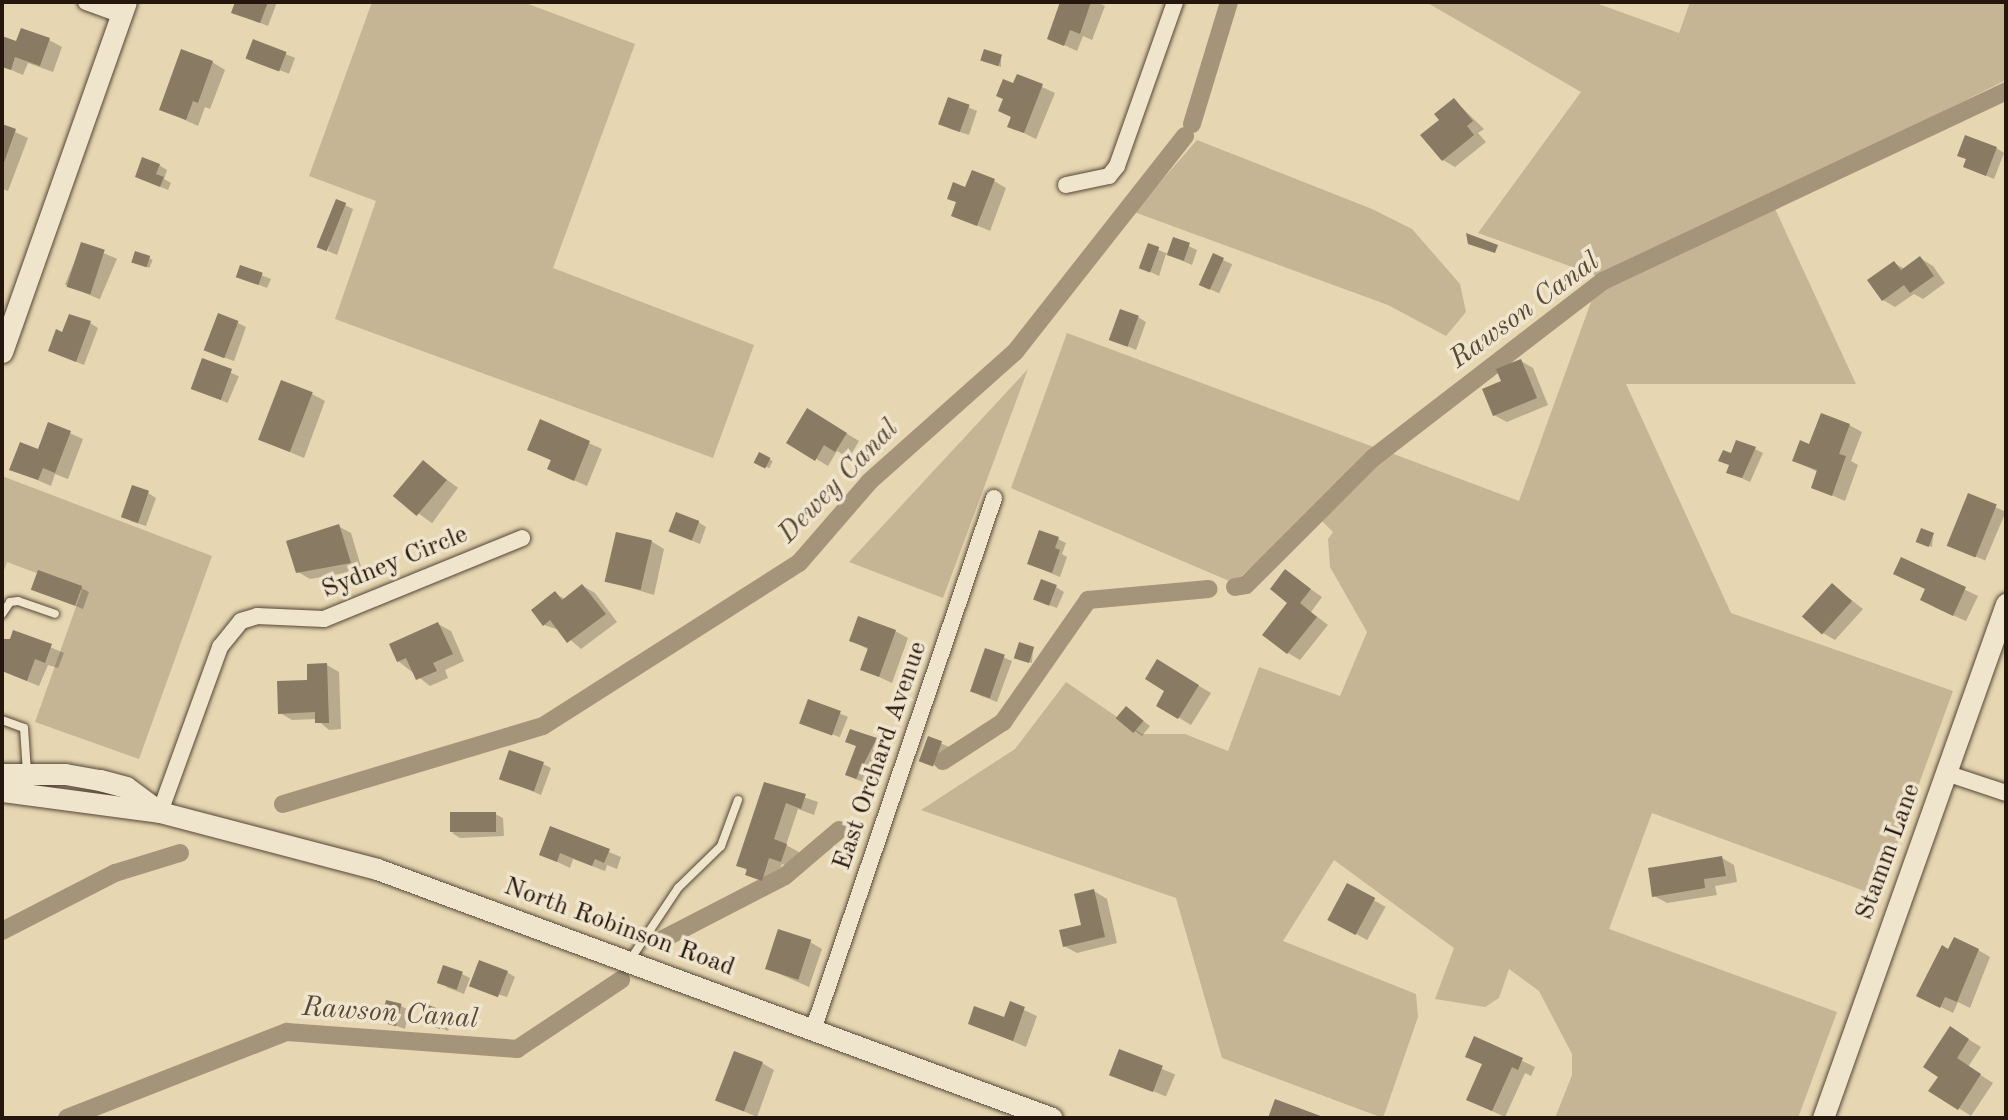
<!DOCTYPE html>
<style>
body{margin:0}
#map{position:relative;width:2008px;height:1120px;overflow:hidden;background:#e6d6b1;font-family:"Old Standard TT",serif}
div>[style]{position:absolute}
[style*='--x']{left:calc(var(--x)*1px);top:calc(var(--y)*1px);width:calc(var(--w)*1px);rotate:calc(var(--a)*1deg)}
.green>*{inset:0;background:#c5b595}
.shadow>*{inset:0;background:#0003;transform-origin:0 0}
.canal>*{height:18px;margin:-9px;padding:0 9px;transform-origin:9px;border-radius:9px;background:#a4957a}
.building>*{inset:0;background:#897a63;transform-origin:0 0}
.roads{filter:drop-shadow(0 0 2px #554637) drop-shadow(0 0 2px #554637)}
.lane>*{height:8px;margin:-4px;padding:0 4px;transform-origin:4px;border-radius:4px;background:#efe4cc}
.street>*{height:16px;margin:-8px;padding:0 8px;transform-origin:8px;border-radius:8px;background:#efe4cc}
.secondary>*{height:21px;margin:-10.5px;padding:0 10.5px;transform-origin:10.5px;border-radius:10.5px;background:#efe4cc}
span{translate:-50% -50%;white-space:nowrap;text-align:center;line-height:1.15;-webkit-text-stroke:7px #efe4cc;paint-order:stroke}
.street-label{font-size:26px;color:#25160e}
.water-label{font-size:28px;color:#584939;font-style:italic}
.frame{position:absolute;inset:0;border:4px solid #25160e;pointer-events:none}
</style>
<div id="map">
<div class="green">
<div style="clip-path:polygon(372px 2px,523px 2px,635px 44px,553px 268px,754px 345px,713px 458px,335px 319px,376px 201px,309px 176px)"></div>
<div style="clip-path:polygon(1426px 2px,1593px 2px,1679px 33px,1690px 2px,2006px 2px,2006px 80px,1770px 198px,1856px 384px,1626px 384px,1731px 613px,1953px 691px,1878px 896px,1652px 813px,1609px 929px,1837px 1012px,1798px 1118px,1555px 1118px,1572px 1075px,1572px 1054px,1539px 991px,1509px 969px,1499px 998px,1485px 1007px,1435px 999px,1454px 948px,1334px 860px,1283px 941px,1416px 994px,1418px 1017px,1383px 1118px,1222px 1058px,1176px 898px,921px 810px,1015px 749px,1066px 682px,1142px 734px,1185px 734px,1228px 751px,1259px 667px,1340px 696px,1367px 632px,1330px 567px,1328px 539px,1333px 532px,1321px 520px,1391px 453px,1519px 501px,1600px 277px,1478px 233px,1581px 92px)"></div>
<div style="clip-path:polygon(1197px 140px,1372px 209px,1412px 229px,1460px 284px,1466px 312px,1446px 336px,1388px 305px,1134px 212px)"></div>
<div style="clip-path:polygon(1067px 333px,1226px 392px,1379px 449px,1234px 583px,1011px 488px)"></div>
<div style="clip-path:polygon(1028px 369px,943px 598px,849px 562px)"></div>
<div style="clip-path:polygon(2px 476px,212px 556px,139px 759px,35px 722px,82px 590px,7px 562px,2px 576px)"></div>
</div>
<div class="shadow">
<div style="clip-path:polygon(237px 2px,277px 2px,268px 26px,233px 12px)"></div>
<div style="clip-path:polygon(1062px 2px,1097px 2px,1105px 6px,1092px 40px,1083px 36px,1077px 51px,1049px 38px)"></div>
<div style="clip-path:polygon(2px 38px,18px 44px,49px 40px,62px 47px,53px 72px,28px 63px,23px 75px,2px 66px)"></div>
<div style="left:254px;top:42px;width:44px;height:17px;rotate:21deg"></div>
<div style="clip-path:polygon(1001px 57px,1001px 67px,985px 61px)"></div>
<div style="clip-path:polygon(212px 62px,225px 70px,210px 109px,205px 107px,198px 126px,161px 109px)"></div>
<div style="clip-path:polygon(1018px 76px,1055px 93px,1036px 139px,1009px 126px)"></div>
<div style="clip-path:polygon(949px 99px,977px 111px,969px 135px,948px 128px)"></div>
<div style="clip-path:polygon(1455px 101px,1484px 129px,1478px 133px,1486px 142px,1455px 167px,1443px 160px,1441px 120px)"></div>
<div style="clip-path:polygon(2px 126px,28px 138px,8px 191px,2px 189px)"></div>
<div style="clip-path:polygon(1996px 148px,2004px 153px,1994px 179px,1965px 167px,1968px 160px,1959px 155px)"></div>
<div style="clip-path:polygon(159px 165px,167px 170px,164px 179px,171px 183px,168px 190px,137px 177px)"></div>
<div style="clip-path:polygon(994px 181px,1006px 188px,990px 231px,953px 215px,958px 203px,949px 198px)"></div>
<div style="clip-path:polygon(337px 201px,353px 209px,337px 255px,328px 251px)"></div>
<div style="clip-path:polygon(1174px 239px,1197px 250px,1192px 265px,1166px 254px,1159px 276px,1142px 268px,1149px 246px,1168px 254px)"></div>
<div style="left:82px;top:244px;width:38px;height:44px;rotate:23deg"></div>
<div style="left:136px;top:253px;width:18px;height:9px;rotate:22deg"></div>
<div style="left:1214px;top:256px;width:20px;height:32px;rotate:24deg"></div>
<div style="clip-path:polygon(1920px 258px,1933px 266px,1945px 283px,1923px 299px,1914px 294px,1895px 307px,1883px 300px,1894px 263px,1905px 269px)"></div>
<div style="clip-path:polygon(241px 267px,271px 279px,267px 288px,246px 280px)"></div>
<div style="clip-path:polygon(1138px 317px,1146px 322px,1136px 350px,1111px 339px)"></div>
<div style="clip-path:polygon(90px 323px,98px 328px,84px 365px,50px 351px,64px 334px)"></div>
<div style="clip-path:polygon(238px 323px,246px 327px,234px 361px,214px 354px)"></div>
<div style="left:203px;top:361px;width:39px;height:29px;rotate:23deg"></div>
<div style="clip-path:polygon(1521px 361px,1533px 368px,1548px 405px,1507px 422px,1494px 415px,1503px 382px)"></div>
<div style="clip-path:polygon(312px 394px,325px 401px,304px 458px,261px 440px)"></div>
<div style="clip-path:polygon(808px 410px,859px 441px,849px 458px,837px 451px,828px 466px,788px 442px)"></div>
<div style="clip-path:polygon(541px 422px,602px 449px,587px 486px,549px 469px,552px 461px,529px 449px)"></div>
<div style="clip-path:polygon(49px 424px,83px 439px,68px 479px,55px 474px,51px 486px,12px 469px,39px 451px)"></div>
<div style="clip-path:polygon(1849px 425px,1862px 432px,1851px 461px,1858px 465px,1845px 501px,1813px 487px,1818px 472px,1794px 461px,1810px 446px)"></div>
<div style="clip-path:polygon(1755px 449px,1763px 453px,1750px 482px,1728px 472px,1732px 455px)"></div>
<div style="left:760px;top:455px;width:14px;height:8px;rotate:25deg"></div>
<div style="left:424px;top:463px;width:42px;height:44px;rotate:36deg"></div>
<div style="clip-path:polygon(148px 493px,156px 498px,146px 526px,130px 521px)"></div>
<div style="left:1969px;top:496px;width:40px;height:53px;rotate:23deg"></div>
<div style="clip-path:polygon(698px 522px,706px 527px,700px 544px,671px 532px)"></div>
<div style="clip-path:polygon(338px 526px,351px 533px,362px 570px,310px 579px,298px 572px)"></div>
<div style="clip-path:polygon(1933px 534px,1932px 547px,1922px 543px)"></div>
<div style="clip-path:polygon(1058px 539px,1066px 543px,1062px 554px,1067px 557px,1060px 577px,1029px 564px)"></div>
<div style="clip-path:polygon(651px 541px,664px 549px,654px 595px,608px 581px)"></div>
<div style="clip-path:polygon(1902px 559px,1978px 596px,1966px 621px,1934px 607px,1927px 589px)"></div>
<div style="clip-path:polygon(1286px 572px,1322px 597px,1311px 612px,1328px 625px,1300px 660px,1288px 653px)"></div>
<div style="clip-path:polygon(1832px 585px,1863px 609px,1835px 640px,1823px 633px)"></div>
<div style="clip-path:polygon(583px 586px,595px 593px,617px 622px,581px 649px,559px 630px,544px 625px,556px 594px,565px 599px)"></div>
<div style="clip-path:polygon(1056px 587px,1064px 592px,1057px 608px,1043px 603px)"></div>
<div style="clip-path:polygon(81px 588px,89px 592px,83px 609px,33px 589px)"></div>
<div style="clip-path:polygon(438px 624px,451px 631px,464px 661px,445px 670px,448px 678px,430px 686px,398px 661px)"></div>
<div style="clip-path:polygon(895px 631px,908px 638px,892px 683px,862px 669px,869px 650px,851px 640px)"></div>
<div style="clip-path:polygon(14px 632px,64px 653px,58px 668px,48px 665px,39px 686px,2px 671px,2px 644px,4px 639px,11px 642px)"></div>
<div style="clip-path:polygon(1033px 649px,1032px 663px,1019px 659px)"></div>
<div style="clip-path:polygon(986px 650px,1012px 661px,997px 702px,979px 695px)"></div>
<div style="clip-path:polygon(1157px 661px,1211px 693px,1191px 725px,1158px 705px,1167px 691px)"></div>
<div style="clip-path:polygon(327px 665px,339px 672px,341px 729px,329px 730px,316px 719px,292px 720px,280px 713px)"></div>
<div style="left:809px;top:701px;width:42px;height:22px;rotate:22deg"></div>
<div style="clip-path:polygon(1126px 708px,1150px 726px,1142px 736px,1135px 731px)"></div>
<div style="clip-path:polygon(851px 731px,884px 744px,864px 782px,855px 779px,857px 747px)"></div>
<div style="left:929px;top:738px;width:22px;height:23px;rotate:24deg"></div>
<div style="clip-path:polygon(543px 764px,551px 768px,541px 795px,501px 778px)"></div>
<div style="clip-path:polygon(765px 784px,818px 802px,814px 815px,798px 809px,786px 845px,799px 852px,794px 868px,782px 864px,774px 886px,738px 865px)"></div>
<div style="clip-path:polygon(495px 814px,503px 818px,504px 836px,460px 838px,452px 833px)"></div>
<div style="clip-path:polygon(551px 828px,621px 857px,617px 869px,607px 865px,605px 871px,573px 859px,570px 868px,541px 854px)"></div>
<div style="clip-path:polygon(1722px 858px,1734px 865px,1737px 882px,1715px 886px,1717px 895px,1667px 903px,1654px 896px)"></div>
<div style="left:1348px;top:886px;width:43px;height:38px;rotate:29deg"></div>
<div style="clip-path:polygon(1094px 891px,1107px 899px,1117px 943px,1077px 953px,1064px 946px,1083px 926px)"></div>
<div style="clip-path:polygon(810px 942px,822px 949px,809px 987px,766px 968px)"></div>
<div style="clip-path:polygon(1978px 950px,1990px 957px,1970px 1008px,1958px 1002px,1953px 1013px,1931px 1002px,1949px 951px)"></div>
<div style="clip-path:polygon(507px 972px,515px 977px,507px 997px,472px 986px)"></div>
<div style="clip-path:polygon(462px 974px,470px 978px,464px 994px,446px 987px)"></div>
<div style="clip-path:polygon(1011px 1004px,1037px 1016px,1026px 1047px,970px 1023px,1005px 1019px)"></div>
<div style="clip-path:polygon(401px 1006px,409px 1010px,405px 1029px,383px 1021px)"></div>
<div style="clip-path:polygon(445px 1013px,453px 1018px,448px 1031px,422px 1020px)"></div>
<div style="clip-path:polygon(1963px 1036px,1981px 1047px,1968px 1067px,1993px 1083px,1971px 1116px,1931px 1090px)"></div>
<div style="clip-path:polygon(1475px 1038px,1535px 1067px,1531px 1076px,1525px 1073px,1505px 1117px,1481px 1106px,1484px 1065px,1467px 1056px)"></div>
<div style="left:1120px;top:1051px;width:60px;height:24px;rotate:23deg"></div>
<div style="clip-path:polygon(762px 1063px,774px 1070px,757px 1117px,718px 1100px)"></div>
</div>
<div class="canal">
<div style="--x:1192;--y:124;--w:127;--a:-73.1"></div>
<div style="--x:1235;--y:587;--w:11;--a:-10"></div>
<div style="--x:1246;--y:585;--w:180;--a:-45"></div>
<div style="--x:1373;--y:458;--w:290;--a:-37.6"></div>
<div style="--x:1603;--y:281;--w:446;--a:-25.2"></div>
<div style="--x:943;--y:761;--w:72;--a:-33"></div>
<div style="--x:1003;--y:722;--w:149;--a:-55.1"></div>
<div style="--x:1088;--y:600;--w:121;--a:-5.2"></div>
<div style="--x:283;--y:804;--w:271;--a:-16.7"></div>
<div style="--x:543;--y:726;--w:303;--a:-32.5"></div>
<div style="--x:799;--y:563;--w:108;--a:-49.1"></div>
<div style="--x:870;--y:481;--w:194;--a:-41.7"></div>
<div style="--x:1015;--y:352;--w:275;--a:-51.8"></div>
<div style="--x:2;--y:931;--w:127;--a:-27.2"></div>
<div style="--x:115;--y:873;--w:68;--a:-17.1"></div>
<div style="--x:663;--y:939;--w:137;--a:-27.3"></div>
<div style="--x:785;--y:876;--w:71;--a:-40.4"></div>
<div style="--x:67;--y:1118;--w:236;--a:-21.4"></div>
<div style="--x:287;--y:1032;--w:231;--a:4.2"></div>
<div style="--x:517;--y:1049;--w:125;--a:-33.6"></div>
</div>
<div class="building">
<div style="clip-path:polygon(235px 2px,268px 2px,260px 23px,231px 13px)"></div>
<div style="clip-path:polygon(1060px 2px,1091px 2px,1080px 34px,1070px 30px,1064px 46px,1047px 39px)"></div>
<div style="clip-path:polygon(21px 28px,50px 38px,40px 66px,15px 57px,11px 70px,2px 67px,2px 36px,16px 41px)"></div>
<div style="left:253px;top:39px;width:36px;height:21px;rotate:21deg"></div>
<div style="clip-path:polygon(181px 49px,213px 61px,198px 103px,193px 101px,186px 120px,159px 110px)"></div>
<div style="left:984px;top:49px;width:19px;height:12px;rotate:18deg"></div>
<div style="clip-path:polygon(1017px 74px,1043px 84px,1024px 133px,1007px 127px,1011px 117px,998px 111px,1003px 99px,996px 96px,1003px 79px,1013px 83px)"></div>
<div style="left:948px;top:97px;width:23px;height:29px;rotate:20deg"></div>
<div style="clip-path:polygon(1454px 98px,1473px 121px,1467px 126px,1474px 135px,1442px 161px,1420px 135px,1439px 120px,1434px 114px)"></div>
<div style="clip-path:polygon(2px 124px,16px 129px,2px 168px)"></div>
<div style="clip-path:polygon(1965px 135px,1997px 147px,1986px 176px,1963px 167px,1966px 159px,1957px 156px)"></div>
<div style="clip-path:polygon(142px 157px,160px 164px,156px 174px,164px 177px,160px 187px,135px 177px)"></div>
<div style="clip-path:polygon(972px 170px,995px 179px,977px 226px,951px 216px,956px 202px,947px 199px,953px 182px,965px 187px)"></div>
<div style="left:336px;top:199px;width:11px;height:52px;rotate:22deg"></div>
<div style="clip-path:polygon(1466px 233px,1498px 245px,1495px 253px,1468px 244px)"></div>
<div style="left:1173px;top:237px;width:18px;height:19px;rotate:19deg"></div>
<div style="left:81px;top:242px;width:25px;height:47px;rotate:18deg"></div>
<div style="left:1148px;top:243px;width:12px;height:27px;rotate:20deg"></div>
<div style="left:135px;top:251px;width:16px;height:12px;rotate:18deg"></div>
<div style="left:1213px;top:253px;width:12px;height:35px;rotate:24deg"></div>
<div style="clip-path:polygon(1920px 256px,1934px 276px,1910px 293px,1904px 285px,1882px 301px,1867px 280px,1894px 261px,1901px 270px)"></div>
<div style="left:240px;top:265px;width:24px;height:13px;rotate:19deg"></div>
<div style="left:1120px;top:309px;width:20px;height:33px;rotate:20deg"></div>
<div style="left:218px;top:313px;width:22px;height:40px;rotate:21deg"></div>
<div style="clip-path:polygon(69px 314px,91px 321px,76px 362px,48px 351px,56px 329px,62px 332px)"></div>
<div style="left:202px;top:358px;width:32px;height:33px;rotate:20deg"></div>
<div style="clip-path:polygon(1521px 359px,1537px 398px,1493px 416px,1482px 389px,1501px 381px,1496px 369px)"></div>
<div style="left:281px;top:380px;width:34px;height:64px;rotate:21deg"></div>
<div style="clip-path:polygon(807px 408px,847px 433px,835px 452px,824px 445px,815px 461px,786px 443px)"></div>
<div style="clip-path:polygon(1821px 413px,1850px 424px,1839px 454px,1846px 456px,1832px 496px,1811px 488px,1817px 470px,1792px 461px,1800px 440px,1809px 444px)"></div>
<div style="clip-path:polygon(540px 419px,590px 441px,574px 481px,547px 469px,551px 460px,527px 450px)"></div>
<div style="clip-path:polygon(48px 422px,71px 431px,55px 473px,43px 468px,38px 480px,9px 470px,20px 442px,38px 449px)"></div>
<div style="clip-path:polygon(1736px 440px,1756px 447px,1742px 478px,1726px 473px,1729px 465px,1718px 461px,1723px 450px,1731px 453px)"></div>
<div style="left:759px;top:452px;width:13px;height:12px;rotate:27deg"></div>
<div style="left:423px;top:460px;width:31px;height:47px;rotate:40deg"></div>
<div style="left:132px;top:485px;width:18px;height:34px;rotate:19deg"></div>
<div style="left:1968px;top:493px;width:31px;height:57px;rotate:22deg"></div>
<div style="left:676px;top:512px;width:25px;height:21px;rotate:21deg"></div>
<div style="clip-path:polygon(339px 524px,351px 563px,296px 573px,286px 541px)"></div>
<div style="left:1921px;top:528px;width:14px;height:15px;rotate:21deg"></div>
<div style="clip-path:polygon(1039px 530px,1059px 537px,1055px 548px,1060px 550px,1052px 573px,1027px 564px)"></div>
<div style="left:616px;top:532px;width:37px;height:51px;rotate:13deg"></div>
<div style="clip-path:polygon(1901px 557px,1966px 587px,1953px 616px,1920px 600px,1925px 589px,1893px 574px)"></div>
<div style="clip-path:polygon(1285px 569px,1311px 589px,1300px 603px,1317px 617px,1287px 654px,1262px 635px,1287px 603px,1270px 589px)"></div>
<div style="left:38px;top:570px;width:47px;height:21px;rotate:20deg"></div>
<div style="left:1041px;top:579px;width:17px;height:22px;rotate:21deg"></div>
<div style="left:1832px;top:583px;width:27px;height:45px;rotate:42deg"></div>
<div style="clip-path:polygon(582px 584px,606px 614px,567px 643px,550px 620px,543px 626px,531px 610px,555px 591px,562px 600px)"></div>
<div style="clip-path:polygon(858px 616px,896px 630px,879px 677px,860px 670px,868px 648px,849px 641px)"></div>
<div style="clip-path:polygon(438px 622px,453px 654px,433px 663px,437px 671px,416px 680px,406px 658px,397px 662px,389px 644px)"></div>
<div style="clip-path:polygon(13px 630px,52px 644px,45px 663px,35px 659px,27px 681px,2px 671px,2px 639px,10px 639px)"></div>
<div style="left:1019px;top:642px;width:16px;height:17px;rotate:18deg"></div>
<div style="left:985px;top:648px;width:21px;height:46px;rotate:19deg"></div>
<div style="clip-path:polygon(1157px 659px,1199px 685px,1178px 719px,1156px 706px,1164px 691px,1145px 679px)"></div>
<div style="clip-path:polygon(327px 663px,329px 723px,315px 723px,315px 712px,278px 714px,277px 681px,307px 680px,307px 664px)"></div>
<div style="left:808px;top:699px;width:35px;height:26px;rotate:20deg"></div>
<div style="left:1126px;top:706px;width:23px;height:16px;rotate:40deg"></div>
<div style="clip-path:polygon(850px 729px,877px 738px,856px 779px,845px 775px,856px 746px,845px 742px)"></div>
<div style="left:928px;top:736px;width:15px;height:27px;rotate:20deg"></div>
<div style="left:509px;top:750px;width:37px;height:31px;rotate:19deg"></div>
<div style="clip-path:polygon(764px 782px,806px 794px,801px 809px,786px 803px,774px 839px,787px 844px,781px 862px,769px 858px,762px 881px,745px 875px,747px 869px,736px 866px)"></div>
<div style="left:496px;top:812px;width:20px;height:46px;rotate:90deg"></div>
<div style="clip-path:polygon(550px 826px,610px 849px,604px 863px,595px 859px,592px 866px,560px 853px,557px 862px,539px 855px)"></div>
<div style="clip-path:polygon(1722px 856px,1726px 876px,1704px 879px,1705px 888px,1652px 897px,1648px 868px)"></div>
<div style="left:1347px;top:883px;width:32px;height:42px;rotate:28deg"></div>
<div style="clip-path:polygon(1094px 889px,1105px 937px,1063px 947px,1059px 930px,1081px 925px,1074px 894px)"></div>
<div style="left:778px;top:929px;width:35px;height:42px;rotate:18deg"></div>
<div style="clip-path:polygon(1954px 937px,1979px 949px,1957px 1002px,1945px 997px,1940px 1008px,1916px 996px,1942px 945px,1948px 949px)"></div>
<div style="left:479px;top:960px;width:31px;height:28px;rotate:21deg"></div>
<div style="left:443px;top:965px;width:21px;height:19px;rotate:19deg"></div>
<div style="left:386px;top:1000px;width:16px;height:23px;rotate:14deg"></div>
<div style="clip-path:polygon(1010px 1001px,1025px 1007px,1013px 1041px,968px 1024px,974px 1006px,1004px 1017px)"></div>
<div style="left:426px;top:1004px;width:22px;height:18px;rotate:22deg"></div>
<div style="clip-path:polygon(1950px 1026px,1969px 1039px,1957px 1058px,1981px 1074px,1958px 1110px,1928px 1091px,1938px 1077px,1923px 1067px)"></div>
<div style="clip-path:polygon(1474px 1036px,1523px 1058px,1518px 1070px,1512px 1067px,1492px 1111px,1466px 1100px,1482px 1064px,1465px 1057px)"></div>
<div style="left:1119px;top:1049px;width:47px;height:28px;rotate:21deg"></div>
<div style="left:734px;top:1051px;width:31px;height:53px;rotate:21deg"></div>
<div style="clip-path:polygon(1275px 1099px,1326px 1118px,1268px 1118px)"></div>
</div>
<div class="roads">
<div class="lane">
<div style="--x:2;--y:614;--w:14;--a:-56"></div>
<div style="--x:10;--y:602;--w:8;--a:-7"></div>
<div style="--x:18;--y:601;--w:39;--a:19"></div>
<div style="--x:2;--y:720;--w:23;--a:20"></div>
<div style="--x:24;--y:728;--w:44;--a:86.1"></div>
<div style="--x:630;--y:960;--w:87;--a:-56.3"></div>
<div style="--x:678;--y:888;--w:60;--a:-44.3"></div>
<div style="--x:721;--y:846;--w:49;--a:-69.7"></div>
</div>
<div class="street">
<div style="--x:86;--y:2;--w:38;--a:20"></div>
<div style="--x:1066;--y:185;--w:44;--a:-11.8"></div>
<div style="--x:1109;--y:176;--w:13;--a:-51"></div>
<div style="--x:1117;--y:166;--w:174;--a:-70.5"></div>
<div style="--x:1946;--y:773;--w:63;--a:18.4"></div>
<div style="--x:160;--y:812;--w:176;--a:-70"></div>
<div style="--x:220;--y:647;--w:33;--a:-51"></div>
<div style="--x:241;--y:621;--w:17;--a:-17"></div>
<div style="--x:257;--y:616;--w:67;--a:2.6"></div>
<div style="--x:324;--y:619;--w:214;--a:-22.2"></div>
<div style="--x:813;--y:1030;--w:562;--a:-71.21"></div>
</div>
<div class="secondary">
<div style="--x:2;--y:352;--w:371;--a:-70.5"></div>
<div style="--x:2;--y:774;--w:63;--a:0"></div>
<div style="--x:65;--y:774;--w:36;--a:10"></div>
<div style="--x:100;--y:780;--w:27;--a:15"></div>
<div style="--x:126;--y:787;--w:42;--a:36.3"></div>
<div style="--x:2;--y:791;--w:159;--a:7.6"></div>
<div style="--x:160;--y:812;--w:224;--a:14.7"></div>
<div style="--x:377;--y:869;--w:719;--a:20.25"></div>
<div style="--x:1823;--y:1118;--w:546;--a:-70.4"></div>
</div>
</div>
<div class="street-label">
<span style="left:395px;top:563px;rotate:-22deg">Sydney Circle</span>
<span style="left:881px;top:756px;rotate:-71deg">East Orchard Avenue</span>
<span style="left:1889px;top:852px;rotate:-70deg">Stamm Lane</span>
<span style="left:619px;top:928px;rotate:20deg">North Robinson Road</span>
</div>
<div class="water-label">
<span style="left:1525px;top:311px;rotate:-36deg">Rawson Canal</span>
<span style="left:839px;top:482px;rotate:-46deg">Dewey Canal</span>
<span style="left:390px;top:1014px;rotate:4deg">Rawson Canal</span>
</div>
<div class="frame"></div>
</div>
